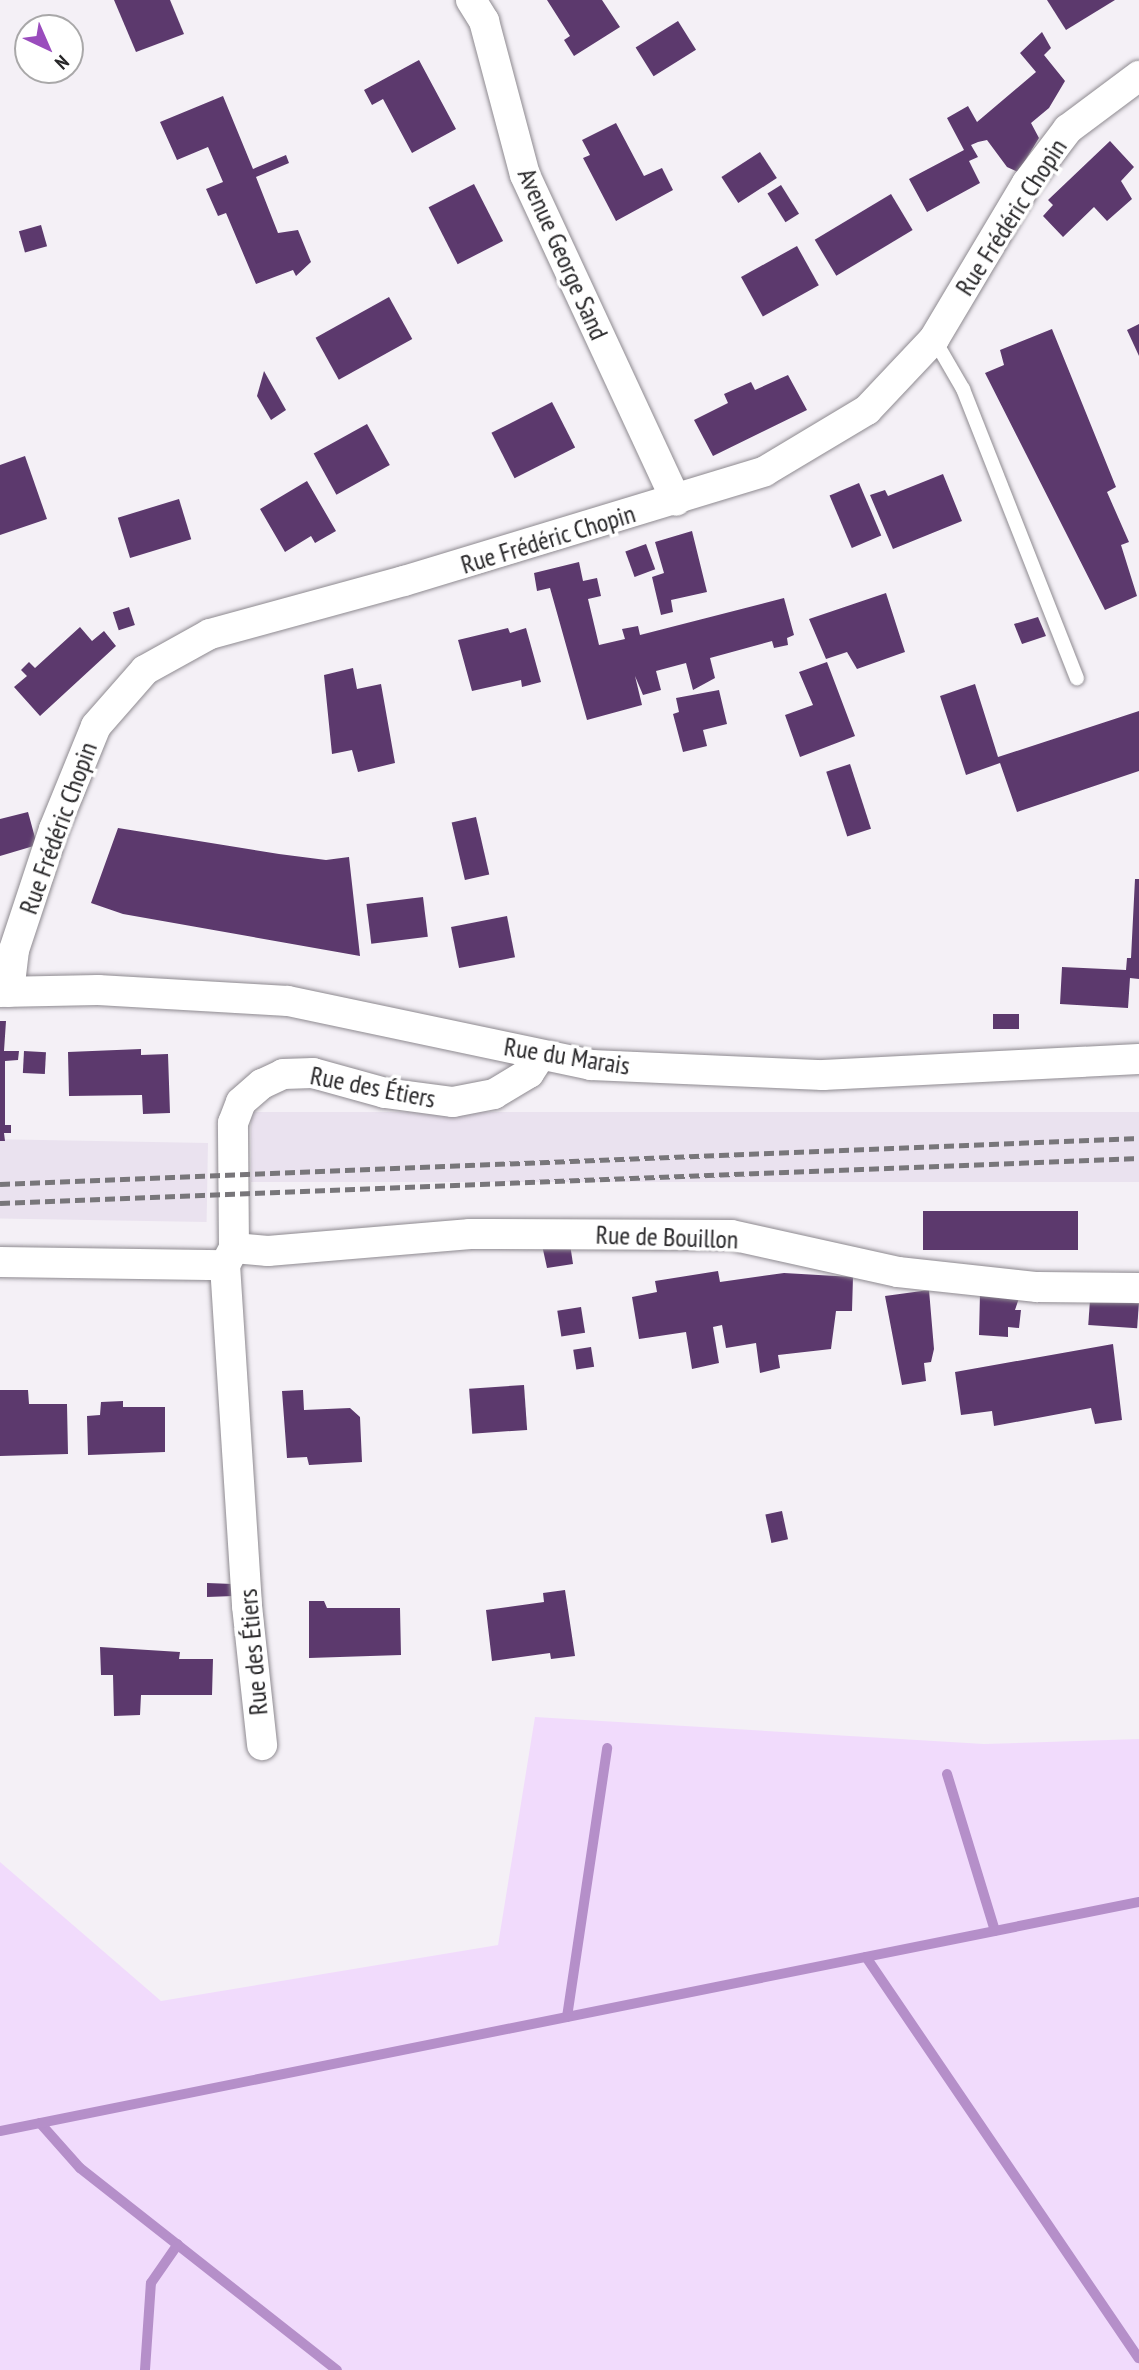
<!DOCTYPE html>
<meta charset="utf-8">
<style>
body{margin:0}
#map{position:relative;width:1139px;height:2370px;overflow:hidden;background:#f4f0f6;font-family:"PT Sans Narrow",sans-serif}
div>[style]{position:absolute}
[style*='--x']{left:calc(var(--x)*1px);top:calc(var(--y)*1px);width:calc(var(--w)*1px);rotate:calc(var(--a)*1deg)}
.built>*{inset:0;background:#eae2ef;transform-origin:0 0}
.green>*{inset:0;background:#f1dbfc}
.stream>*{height:10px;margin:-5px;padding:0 5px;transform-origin:5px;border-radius:5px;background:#b58fc9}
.building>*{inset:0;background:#5c396d;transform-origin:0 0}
.roads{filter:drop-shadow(0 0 2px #8e8a90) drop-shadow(0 0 2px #8e8a90)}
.lane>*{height:14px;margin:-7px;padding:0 7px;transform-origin:7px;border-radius:7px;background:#fff}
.street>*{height:30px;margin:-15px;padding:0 15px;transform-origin:15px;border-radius:15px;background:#fff}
.rail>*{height:5px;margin-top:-2.5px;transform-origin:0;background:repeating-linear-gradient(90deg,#78767a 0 10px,transparent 0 15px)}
span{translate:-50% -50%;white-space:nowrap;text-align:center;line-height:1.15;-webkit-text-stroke:7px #fff;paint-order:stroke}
.street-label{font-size:26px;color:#272628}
.north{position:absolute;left:14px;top:14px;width:70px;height:70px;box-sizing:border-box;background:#fff;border:2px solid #a9a8a9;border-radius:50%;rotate:136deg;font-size:19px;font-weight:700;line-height:28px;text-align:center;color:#272628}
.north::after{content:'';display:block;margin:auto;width:24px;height:32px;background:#9a4cbd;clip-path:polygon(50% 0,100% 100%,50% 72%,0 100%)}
</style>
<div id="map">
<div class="built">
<div style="left:1139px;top:1112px;width:70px;height:888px;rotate:90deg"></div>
<div style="left:208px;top:1143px;width:79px;height:208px;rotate:91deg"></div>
</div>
<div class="green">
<div style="clip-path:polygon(535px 1717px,984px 1744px,1139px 1739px,1139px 2370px,0 2370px,0 1862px,161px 2001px,498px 1945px)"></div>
</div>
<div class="stream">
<div style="--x:947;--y:1774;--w:164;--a:73"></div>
<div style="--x:866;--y:1957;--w:485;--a:55.8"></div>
<div style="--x:567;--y:2017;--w:272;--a:-81.5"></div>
<div style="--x:40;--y:2123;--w:60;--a:48.4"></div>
<div style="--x:80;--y:2168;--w:327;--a:38.2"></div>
<div style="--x:0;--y:2131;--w:1162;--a:-11.37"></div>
<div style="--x:145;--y:2370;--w:87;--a:-86.1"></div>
<div style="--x:151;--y:2283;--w:47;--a:-55.3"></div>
</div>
<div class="building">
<div style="clip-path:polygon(114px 0,170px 0,184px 34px,136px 52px)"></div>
<div style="clip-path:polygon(547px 0,602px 0,620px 27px,574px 56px,564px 40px,570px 36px)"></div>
<div style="clip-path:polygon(1047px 0,1115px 0,1066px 30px)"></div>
<div style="left:678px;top:21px;width:34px;height:50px;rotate:58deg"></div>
<div style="clip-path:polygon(1042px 32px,1051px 48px,1044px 55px,1065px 81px,1049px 108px,1031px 123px,1039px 138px,1018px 172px,1007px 167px,987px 140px,978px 142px,971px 145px,978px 157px,969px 161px,980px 183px,927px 212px,909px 179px,964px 150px,947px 118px,968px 106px,977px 122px,1036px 72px,1020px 53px)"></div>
<div style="clip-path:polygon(419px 60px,456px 129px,412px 153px,383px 99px,372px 105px,364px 90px)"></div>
<div style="clip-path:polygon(223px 96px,253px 169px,286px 155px,289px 163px,256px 177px,278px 233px,298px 230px,311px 262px,296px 276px,293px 270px,256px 284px,226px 213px,218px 216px,206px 189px,223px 182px,208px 147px,177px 160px,160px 122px)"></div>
<div style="clip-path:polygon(616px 123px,644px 176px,662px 168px,673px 190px,616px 221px,583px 158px,590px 155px,582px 140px)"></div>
<div style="clip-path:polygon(1110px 141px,1134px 167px,1121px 181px,1132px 199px,1107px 221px,1094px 207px,1063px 237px,1043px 216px,1053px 205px,1048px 200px)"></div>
<div style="left:760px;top:152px;width:31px;height:46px;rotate:57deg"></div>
<div style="left:474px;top:184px;width:64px;height:51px;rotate:63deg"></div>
<div style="left:781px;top:185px;width:34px;height:16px;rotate:58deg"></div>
<div style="left:891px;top:194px;width:42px;height:89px;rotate:59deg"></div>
<div style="left:41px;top:225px;width:22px;height:23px;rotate:74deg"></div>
<div style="left:797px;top:246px;width:45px;height:64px;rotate:61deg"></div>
<div style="left:389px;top:297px;width:48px;height:84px;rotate:61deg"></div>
<div style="clip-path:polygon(1139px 324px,1139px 356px,1127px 330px)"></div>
<div style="clip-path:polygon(1052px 329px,1116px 487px,1107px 492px,1129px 542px,1121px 545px,1137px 596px,1105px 610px,985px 373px,1004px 365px,1000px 350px)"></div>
<div style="clip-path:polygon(264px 371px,286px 410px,271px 420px,257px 396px)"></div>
<div style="clip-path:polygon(788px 375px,807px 410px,713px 456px,694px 420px,728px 403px,724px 394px,751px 382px,755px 390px)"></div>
<div style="left:552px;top:402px;width:51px;height:68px;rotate:63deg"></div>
<div style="left:367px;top:424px;width:47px;height:61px;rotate:61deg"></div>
<div style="clip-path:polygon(25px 456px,47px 519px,0 535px,0 465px)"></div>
<div style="clip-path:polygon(943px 474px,962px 521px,893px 549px,870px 495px,885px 490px,888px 496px)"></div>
<div style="clip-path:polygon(307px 481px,336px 531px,315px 543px,311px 536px,285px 552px,260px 509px)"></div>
<div style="left:859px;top:483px;width:57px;height:32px;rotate:67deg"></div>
<div style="left:179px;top:499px;width:42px;height:64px;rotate:73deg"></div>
<div style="clip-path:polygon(692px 531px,707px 592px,671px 600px,673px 612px,661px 615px,652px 577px,664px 573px,655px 542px)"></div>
<div style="left:646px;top:544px;width:27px;height:22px;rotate:70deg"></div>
<div style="clip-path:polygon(579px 562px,583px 581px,597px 578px,601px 596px,588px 599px,599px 645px,625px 639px,622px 629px,638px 626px,640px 635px,784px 598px,794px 635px,787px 638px,788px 645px,774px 648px,772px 641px,710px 658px,715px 678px,693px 690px,686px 663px,656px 671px,661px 690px,643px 695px,635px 676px,642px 705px,587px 720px,550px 588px,537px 591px,534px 573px)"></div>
<div style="clip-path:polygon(886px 593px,905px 652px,857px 669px,847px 652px,826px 659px,809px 619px)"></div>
<div style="left:129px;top:607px;width:19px;height:17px;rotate:72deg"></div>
<div style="clip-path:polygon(1038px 617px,1046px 636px,1022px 644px,1014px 624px)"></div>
<div style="clip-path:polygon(80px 627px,92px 641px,104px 631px,116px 646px,40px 716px,14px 687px,27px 676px,21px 670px,29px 662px,35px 668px)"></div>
<div style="clip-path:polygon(508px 628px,510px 633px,526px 628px,541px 682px,522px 687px,521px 680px,472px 691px,458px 640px)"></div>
<div style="clip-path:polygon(827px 662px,855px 736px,800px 757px,785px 715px,813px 705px,799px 672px)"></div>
<div style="clip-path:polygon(353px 668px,357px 689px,381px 684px,395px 763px,358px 772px,352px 750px,332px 754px,324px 675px)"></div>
<div style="clip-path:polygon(975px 684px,998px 757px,1139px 711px,1139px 771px,1017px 812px,1000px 763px,966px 775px,940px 696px)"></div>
<div style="clip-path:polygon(719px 690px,727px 724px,703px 730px,707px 746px,683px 752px,673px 714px,679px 712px,676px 698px)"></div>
<div style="left:850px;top:764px;width:68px;height:25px;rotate:72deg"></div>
<div style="clip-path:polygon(28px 812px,37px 845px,0 856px,0 819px)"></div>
<div style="left:476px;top:817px;width:59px;height:25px;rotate:77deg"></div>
<div style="clip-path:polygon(118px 828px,279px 854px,326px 860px,349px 857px,360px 956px,123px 914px,91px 903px)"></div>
<div style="clip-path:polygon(1135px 879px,1139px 879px,1139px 979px,1130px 978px,1128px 1008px,1060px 1004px,1062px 967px,1126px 970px,1127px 958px,1131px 958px)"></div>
<div style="left:423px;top:897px;width:40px;height:57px;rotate:83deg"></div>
<div style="left:507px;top:916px;width:42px;height:57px;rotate:79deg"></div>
<div style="left:1019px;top:1014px;width:15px;height:26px;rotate:90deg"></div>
<div style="clip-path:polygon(0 1021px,6px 1021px,4px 1051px,19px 1051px,18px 1060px,5px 1061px,5px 1125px,11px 1125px,11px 1133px,4px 1133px,5px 1141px,0 1141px)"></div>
<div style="clip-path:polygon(141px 1049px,141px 1055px,168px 1054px,170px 1113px,143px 1114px,142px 1095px,69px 1096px,68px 1052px)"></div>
<div style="left:24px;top:1051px;width:22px;height:22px;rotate:3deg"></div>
<div style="left:1078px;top:1211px;width:39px;height:155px;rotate:90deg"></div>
<div style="clip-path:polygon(570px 1244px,573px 1264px,547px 1268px,542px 1245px)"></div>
<div style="clip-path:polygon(718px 1271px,720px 1282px,784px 1273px,853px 1277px,852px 1311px,836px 1311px,831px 1349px,778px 1355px,780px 1368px,760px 1373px,756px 1343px,726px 1348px,722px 1325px,713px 1327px,719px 1363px,692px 1369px,686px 1332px,639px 1339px,632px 1297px,657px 1292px,655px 1281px)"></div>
<div style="clip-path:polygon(929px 1290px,934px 1349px,931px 1362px,924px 1363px,926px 1381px,902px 1385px,885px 1296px)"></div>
<div style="clip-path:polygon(980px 1293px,1020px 1295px,1015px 1310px,1021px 1310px,1019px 1328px,1008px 1327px,1008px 1337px,979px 1335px)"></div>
<div style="left:1090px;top:1300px;width:49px;height:25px;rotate:4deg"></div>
<div style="left:581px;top:1307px;width:26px;height:24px;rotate:81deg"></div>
<div style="clip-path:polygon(1113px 1344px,1122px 1420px,1095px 1424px,1091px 1408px,994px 1426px,992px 1411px,961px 1415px,955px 1372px)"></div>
<div style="left:591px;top:1347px;width:20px;height:18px;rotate:81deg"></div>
<div style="left:524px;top:1385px;width:45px;height:55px;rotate:86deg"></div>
<div style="clip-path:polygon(0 1390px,28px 1390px,29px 1404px,67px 1404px,68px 1454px,0 1456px)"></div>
<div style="clip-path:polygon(303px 1390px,304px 1410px,350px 1408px,360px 1417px,362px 1462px,309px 1465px,307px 1457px,287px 1458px,282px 1391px)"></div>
<div style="clip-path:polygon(123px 1401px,123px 1407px,165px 1407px,165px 1452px,88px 1455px,87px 1416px,100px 1415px,101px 1402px)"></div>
<div style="left:782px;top:1511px;width:29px;height:17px;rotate:78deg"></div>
<div style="clip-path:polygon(207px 1583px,233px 1584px,234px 1596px,207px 1597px)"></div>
<div style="clip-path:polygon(565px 1590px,575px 1656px,551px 1659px,550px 1653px,492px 1661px,486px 1610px,544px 1602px,543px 1593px)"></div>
<div style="clip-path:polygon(309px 1601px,324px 1601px,327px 1608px,400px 1608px,401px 1655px,309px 1658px)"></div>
<div style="clip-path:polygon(100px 1647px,180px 1652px,179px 1659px,213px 1659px,212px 1695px,141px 1695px,140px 1715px,114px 1716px,113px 1675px,101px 1675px)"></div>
</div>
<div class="roads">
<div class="lane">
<div style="--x:934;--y:339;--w:58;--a:59.9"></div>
<div style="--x:963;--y:389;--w:311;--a:68.5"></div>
</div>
<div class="street">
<div style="--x:471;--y:0;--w:25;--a:58"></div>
<div style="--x:484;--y:21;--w:159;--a:75.1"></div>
<div style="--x:525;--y:175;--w:359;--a:65.1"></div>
<div style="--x:0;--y:992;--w:98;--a:-1.2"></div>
<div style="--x:98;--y:990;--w:190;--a:3.3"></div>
<div style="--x:288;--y:1001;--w:310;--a:11.9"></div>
<div style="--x:591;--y:1065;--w:232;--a:2.5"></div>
<div style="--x:823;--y:1075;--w:316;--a:-2.9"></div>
<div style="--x:9;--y:992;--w:42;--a:-83.2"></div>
<div style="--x:14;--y:950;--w:127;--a:-71.7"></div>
<div style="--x:54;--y:829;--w:111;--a:-67.8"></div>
<div style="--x:96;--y:726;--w:74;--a:-48.8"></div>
<div style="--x:145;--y:670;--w:74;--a:-29"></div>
<div style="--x:210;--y:634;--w:201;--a:-15.3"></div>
<div style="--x:404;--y:581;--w:377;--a:-16.9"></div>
<div style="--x:765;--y:471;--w:119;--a:-30.9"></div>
<div style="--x:867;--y:410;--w:98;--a:-46.7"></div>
<div style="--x:934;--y:339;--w:182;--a:-59.2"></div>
<div style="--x:1027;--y:183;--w:68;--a:-52.8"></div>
<div style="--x:1068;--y:129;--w:89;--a:-36.7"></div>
<div style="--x:234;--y:1248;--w:34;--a:5"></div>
<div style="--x:268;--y:1251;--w:203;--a:-4.8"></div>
<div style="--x:470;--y:1234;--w:261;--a:0.2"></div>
<div style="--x:731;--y:1235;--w:171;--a:12.5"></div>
<div style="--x:898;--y:1272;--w:140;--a:6.2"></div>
<div style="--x:1037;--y:1287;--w:102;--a:0.6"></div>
<div style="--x:0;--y:1262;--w:225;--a:0.8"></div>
<div style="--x:225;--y:1265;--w:19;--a:-62"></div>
<div style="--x:234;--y:1248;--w:125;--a:-90.5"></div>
<div style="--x:233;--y:1123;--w:22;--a:-69"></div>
<div style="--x:241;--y:1102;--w:28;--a:-41"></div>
<div style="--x:262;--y:1084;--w:23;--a:-25"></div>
<div style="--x:283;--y:1074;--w:30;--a:-2"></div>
<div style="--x:313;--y:1073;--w:75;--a:15.5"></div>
<div style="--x:385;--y:1093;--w:69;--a:7.5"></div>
<div style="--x:453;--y:1102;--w:42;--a:-11"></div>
<div style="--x:494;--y:1094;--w:41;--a:-31"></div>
<div style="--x:529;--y:1073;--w:20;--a:-57"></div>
<div style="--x:225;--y:1265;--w:342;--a:86.3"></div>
<div style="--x:247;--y:1606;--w:140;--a:83.8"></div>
</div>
</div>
<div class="rail">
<div style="--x:0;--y:1184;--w:1140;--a:-2.31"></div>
<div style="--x:0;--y:1203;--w:1140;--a:-2.26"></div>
</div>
<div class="street-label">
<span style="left:1011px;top:217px;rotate:-57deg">Rue Frédéric Chopin</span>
<span style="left:563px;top:254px;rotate:66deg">Avenue George Sand</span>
<span style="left:548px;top:539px;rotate:-17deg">Rue Frédéric Chopin</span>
<span style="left:58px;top:828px;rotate:-70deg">Rue Frédéric Chopin</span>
<span style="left:567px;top:1056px;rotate:9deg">Rue du Marais</span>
<span style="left:373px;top:1087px;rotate:11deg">Rue des Étiers</span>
<span style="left:667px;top:1237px;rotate:2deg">Rue de Bouillon</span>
<span style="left:253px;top:1652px;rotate:-95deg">Rue des Étiers</span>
</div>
<div class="north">N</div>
</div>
